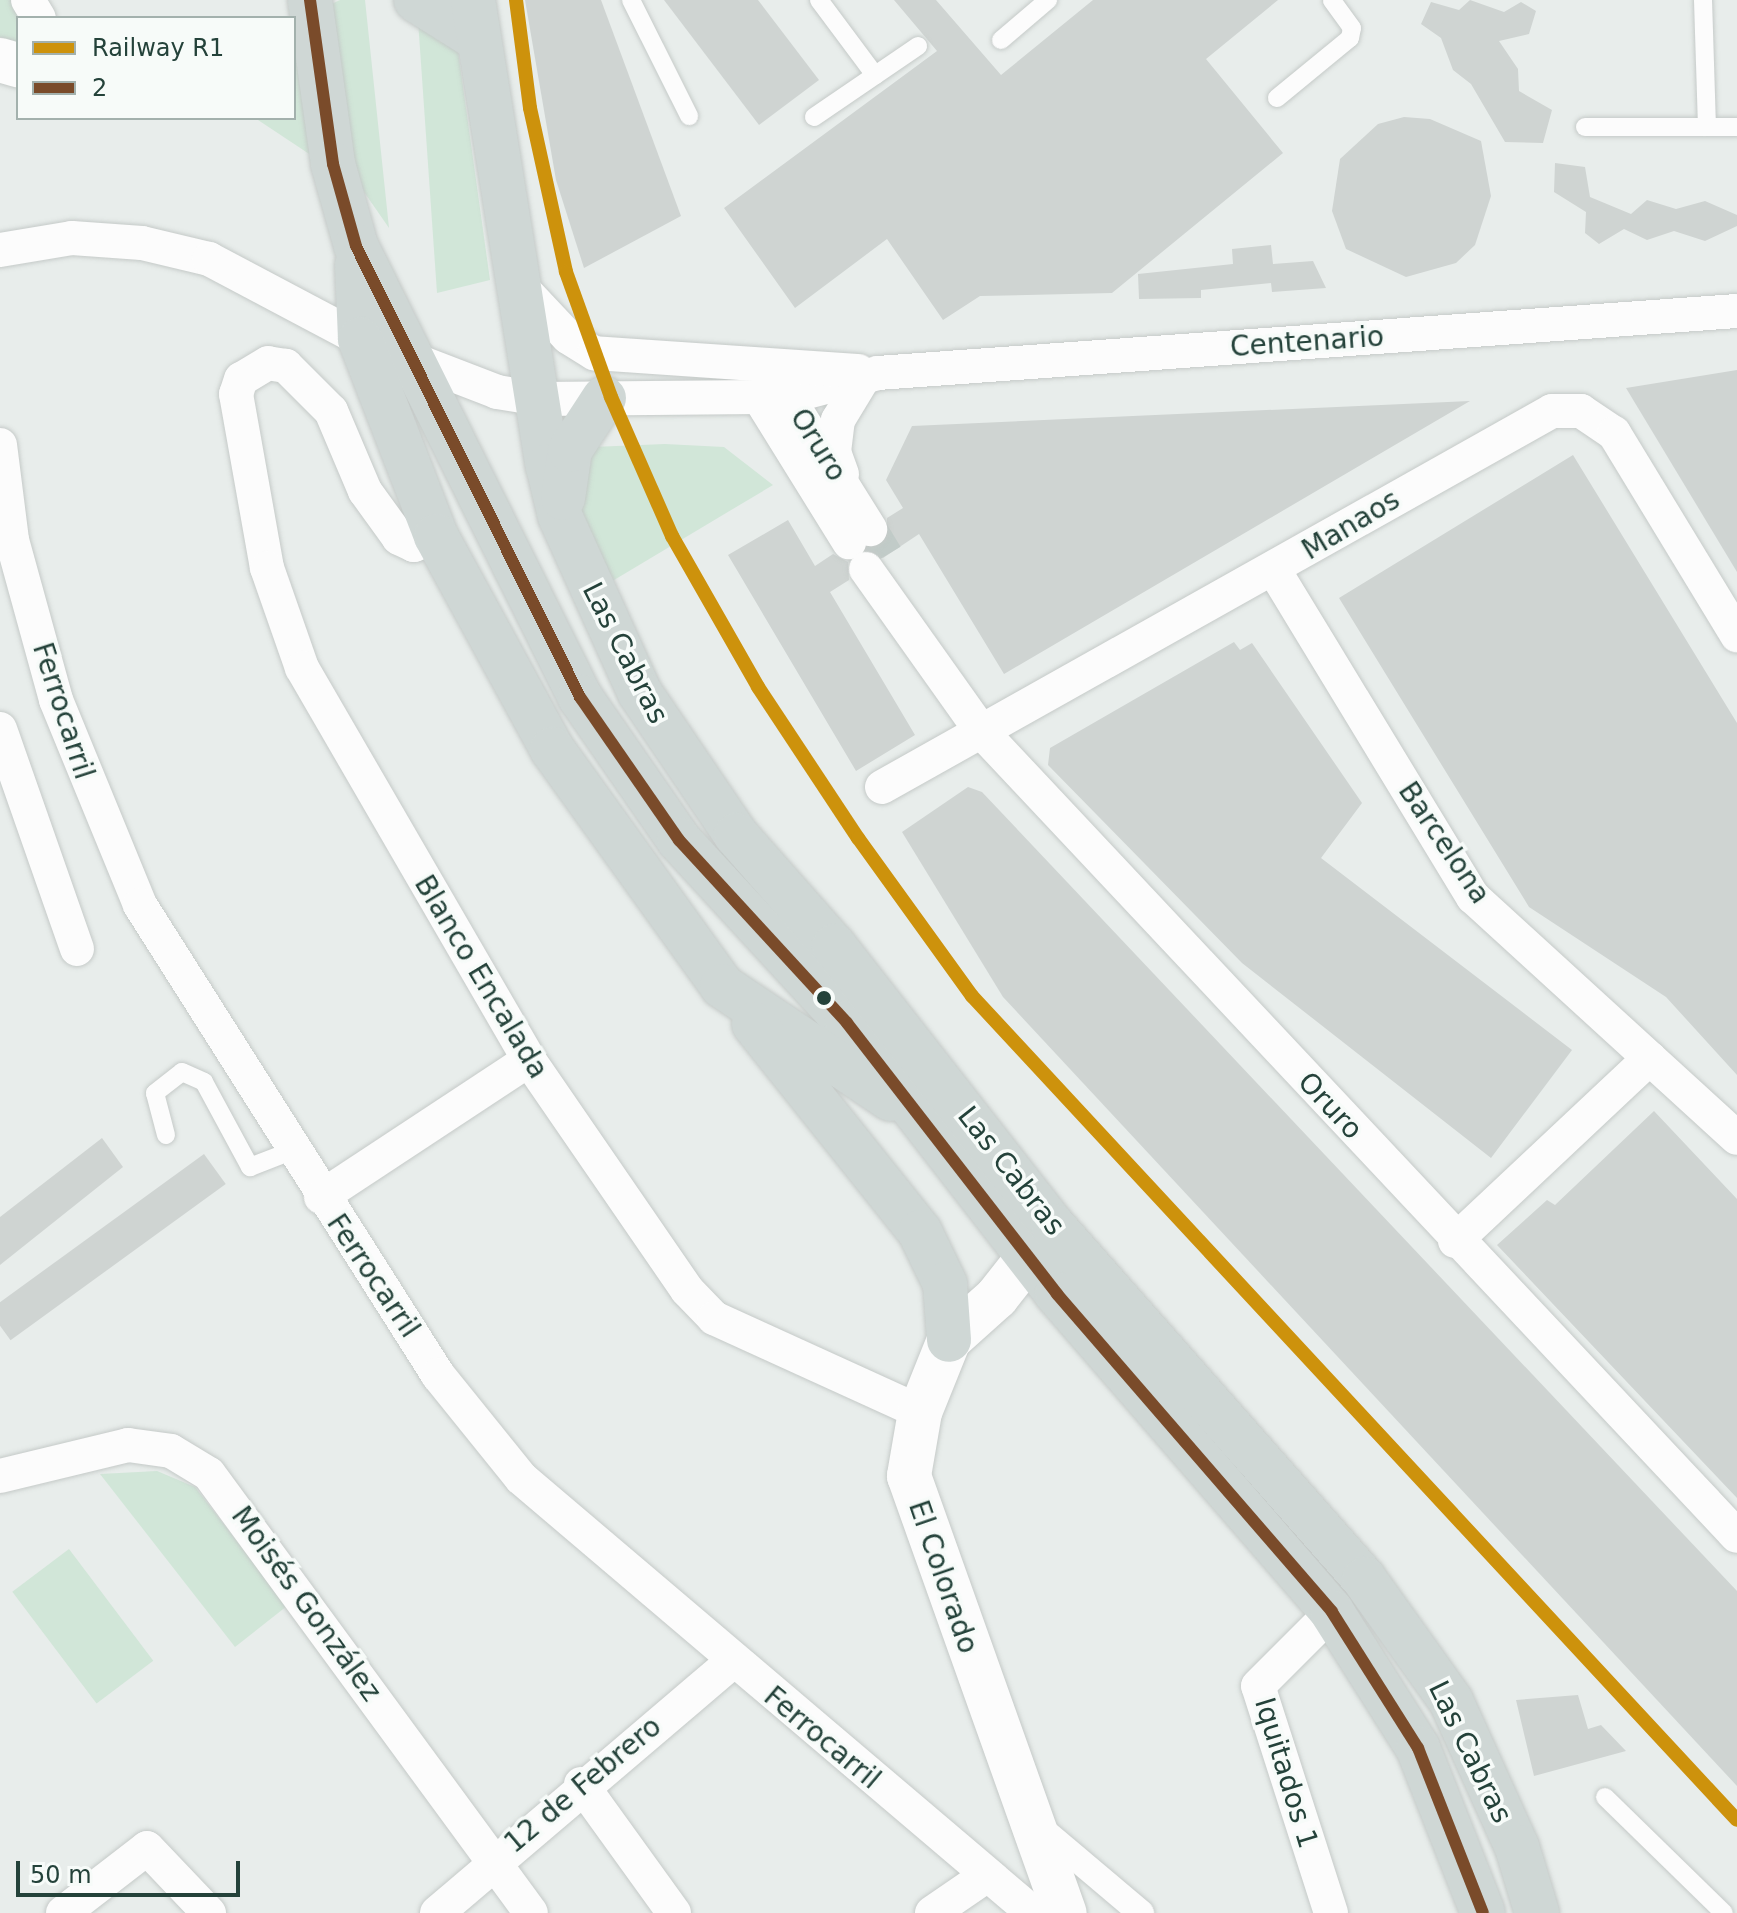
<!DOCTYPE html>
<meta charset="utf-8">
<style>
body{margin:0}
#map{position:relative;width:1737px;height:1913px;overflow:hidden;background:#e8edeb;font-family:"DejaVu Sans",sans-serif}
div>[style]{position:absolute}
[style*='--x']{left:calc(var(--x)*1px);top:calc(var(--y)*1px);width:calc(var(--w)*1px);rotate:calc(var(--a)*1deg)}
.green>*{inset:0;background:#d1e6d8;transform-origin:0 0}
.building>*{inset:0;background:#cfd4d2;transform-origin:0 0}
.minor-tunnel>*{height:34px;margin-top:-17px;transform-origin:0;background:repeating-linear-gradient(90deg,#c1cbc8 0 34px,transparent 0 51px)}
.roads{filter:drop-shadow(0 0 2px #c5cac8) drop-shadow(0 0 2px #c5cac8)}
.service>*{height:18px;margin:-9px;padding:0 9px;transform-origin:9px;border-radius:9px;background:#fcfcfc}
.pedestrian>*{height:26px;margin:-13px;padding:0 13px;transform-origin:13px;border-radius:13px;background:#fcfcfc}
.minor>*{height:34px;margin:-17px;padding:0 17px;transform-origin:17px;border-radius:17px;background:#fcfcfc}
.tertiary>*{height:44px;margin:-22px;padding:0 22px;transform-origin:22px;border-radius:22px;background:#fcfcfc}
.primary>*{height:44px;margin:-22px;padding:0 22px;transform-origin:22px;border-radius:22px;background:#cfd7d5}
.bus-1>*{height:12px;margin:-6px;padding:0 6px;transform-origin:6px;border-radius:6px;background:#7a4b2a}
.rail-1>*{height:14px;margin:-7px;padding:0 7px;transform-origin:7px;border-radius:7px;background:#cd920c}
.dots>*{width:22px;height:22px;translate:-50% -50%;box-sizing:border-box;border:4px solid #f7fbf9;border-radius:50%}
span{translate:-50% -50%;white-space:nowrap;text-align:center;line-height:1.15;-webkit-text-stroke:7px #f7fbf9;paint-order:stroke}
.street-label{font-size:28px;color:#24423a}
.legend{position:absolute;left:16px;top:16px;width:280px;height:104px;box-sizing:border-box;background:#f7fbf9;border:2px solid #a3b1ad;margin:0;padding:10px 14px;list-style:none;font-size:24px;color:#24423a}
.legend li{display:flex;align-items:center;gap:16px;height:40px}
.legend b{width:40px;border:2px solid #a3b1ad}
.scale{position:absolute;left:16px;top:1861px;width:224px;height:36px;box-sizing:border-box;border:4px solid #24423a;border-top:0;padding-left:10px;font-size:24px;line-height:28px;white-space:nowrap;color:#24423a;-webkit-text-stroke:6px #f7fbf9;paint-order:stroke}
</style>
<div id="map">
<div class="green">
<div style="clip-path:polygon(0 0,16px 0,23px 18px,18px 43px,0 37px)"></div>
<div style="clip-path:polygon(340px 0,365px 0,389px 228px,362px 189px,255px 118px,294px 118px,294px 22px)"></div>
<div style="clip-path:polygon(451px 1px,490px 280px,437px 293px,417px 6px)"></div>
<div style="clip-path:polygon(665px 444px,724px 447px,773px 485px,589px 595px,573px 455px,592px 447px)"></div>
<div style="clip-path:polygon(157px 1471px,195px 1487px,287px 1606px,235px 1647px,100px 1474px)"></div>
<div style="left:69px;top:1549px;width:140px;height:71px;rotate:53deg"></div>
</div>
<div class="building">
<div style="clip-path:polygon(525px 0,601px 0,681px 216px,584px 268px,556px 180px)"></div>
<div style="clip-path:polygon(664px 0,758px 0,819px 80px,759px 125px)"></div>
<div style="clip-path:polygon(894px 0,936px 0,1001px 75px,1093px 0,1278px 0,1206px 59px,1283px 153px,1112px 293px,980px 296px,943px 320px,887px 239px,795px 308px,724px 208px,937px 51px)"></div>
<div style="clip-path:polygon(1470px 0,1504px 12px,1521px 2px,1536px 11px,1529px 34px,1499px 41px,1518px 69px,1519px 91px,1552px 110px,1543px 143px,1505px 142px,1471px 84px,1453px 70px,1441px 38px,1421px 24px,1431px 2px,1459px 10px)"></div>
<div style="clip-path:polygon(1404px 117px,1430px 119px,1481px 141px,1491px 196px,1475px 245px,1456px 263px,1406px 277px,1346px 249px,1332px 211px,1340px 159px,1378px 124px)"></div>
<div style="clip-path:polygon(1555px 163px,1585px 167px,1590px 197px,1631px 214px,1647px 200px,1676px 209px,1705px 201px,1737px 215px,1737px 226px,1705px 241px,1674px 231px,1647px 240px,1624px 229px,1599px 244px,1585px 233px,1586px 212px,1554px 192px)"></div>
<div style="clip-path:polygon(1271px 245px,1273px 264px,1313px 261px,1326px 288px,1272px 292px,1271px 283px,1201px 290px,1201px 298px,1139px 299px,1138px 274px,1233px 264px,1232px 249px)"></div>
<div style="clip-path:polygon(1737px 370px,1737px 572px,1626px 388px)"></div>
<div style="clip-path:polygon(1470px 401px,1004px 674px,919px 534px,883px 558px,867px 550px,887px 539px,887px 518px,903px 508px,886px 480px,912px 426px)"></div>
<div style="clip-path:polygon(1573px 455px,1737px 723px,1737px 1075px,1666px 997px,1529px 907px,1339px 598px)"></div>
<div style="clip-path:polygon(788px 520px,815px 566px,833px 554px,848px 562px,849px 580px,830px 592px,915px 735px,856px 771px,728px 555px)"></div>
<div style="clip-path:polygon(1234px 642px,1240px 650px,1252px 643px,1362px 803px,1321px 858px,1572px 1050px,1491px 1158px,1242px 963px,1048px 765px,1050px 748px)"></div>
<div style="clip-path:polygon(968px 787px,982px 792px,1737px 1591px,1737px 1786px,1003px 997px,902px 832px)"></div>
<div style="clip-path:polygon(1654px 1111px,1737px 1199px,1737px 1498px,1497px 1245px,1547px 1200px,1555px 1205px)"></div>
<div style="clip-path:polygon(102px 1138px,123px 1167px,0 1265px,0 1217px)"></div>
<div style="left:204px;top:1154px;width:37px;height:266px;rotate:54deg"></div>
<div style="clip-path:polygon(1578px 1695px,1588px 1729px,1601px 1725px,1626px 1751px,1534px 1776px,1516px 1700px)"></div>
</div>
<div class="minor-tunnel">
<div style="--x:870;--y:529;--w:31;--a:59"></div>
</div>
<div class="roads">
<div class="service">
<div style="--x:631;--y:0;--w:130;--a:63.4"></div>
<div style="--x:819;--y:0;--w:94;--a:53.3"></div>
<div style="--x:1703;--y:0;--w:127;--a:88.2"></div>
<div style="--x:1001;--y:40;--w:62;--a:-40.4"></div>
<div style="--x:1277;--y:98;--w:94;--a:-39.4"></div>
<div style="--x:1350;--y:38;--w:10;--a:-79"></div>
<div style="--x:1352;--y:28;--w:34;--a:-126"></div>
<div style="--x:814;--y:117;--w:126;--a:-34.3"></div>
<div style="--x:1585;--y:127;--w:152;--a:0"></div>
<div style="--x:166;--y:1135;--w:43;--a:-104.7"></div>
<div style="--x:155;--y:1093;--w:34;--a:-38"></div>
<div style="--x:182;--y:1072;--w:24;--a:24"></div>
<div style="--x:204;--y:1082;--w:97;--a:61.6"></div>
<div style="--x:250;--y:1167;--w:44;--a:-21.3"></div>
<div style="--x:1605;--y:1797;--w:166;--a:44.3"></div>
</div>
<div class="pedestrian">
<div style="--x:1038;--y:1826;--w:135;--a:40.2"></div>
</div>
<div class="minor">
<div style="--x:28;--y:0;--w:21;--a:59"></div>
<div style="--x:0;--y:250;--w:73;--a:-9.5"></div>
<div style="--x:72;--y:238;--w:70;--a:4.1"></div>
<div style="--x:142;--y:243;--w:69;--a:13.4"></div>
<div style="--x:209;--y:259;--w:171;--a:27.9"></div>
<div style="--x:360;--y:339;--w:147;--a:21.1"></div>
<div style="--x:497;--y:392;--w:44;--a:9.2"></div>
<div style="--x:540;--y:399;--w:248;--a:-0.5"></div>
<div style="--x:788;--y:397;--w:93;--a:-14.9"></div>
<div style="--x:878;--y:373;--w:861;--a:-4.13"></div>
<div style="--x:519;--y:285;--w:71;--a:46.7"></div>
<div style="--x:568;--y:337;--w:31;--a:32"></div>
<div style="--x:594;--y:353;--w:265;--a:3.9"></div>
<div style="--x:777;--y:380;--w:176;--a:58"></div>
<div style="--x:759;--y:397;--w:171;--a:58.2"></div>
<div style="--x:0;--y:445;--w:96;--a:82.8"></div>
<div style="--x:12;--y:540;--w:166;--a:74.6"></div>
<div style="--x:56;--y:700;--w:222;--a:67.7"></div>
<div style="--x:140;--y:905;--w:557;--a:57.62"></div>
<div style="--x:438;--y:1375;--w:132;--a:51.1"></div>
<div style="--x:521;--y:1478;--w:672;--a:40.35"></div>
<div style="--x:842;--y:474;--w:23;--a:-110"></div>
<div style="--x:834;--y:452;--w:32;--a:-83"></div>
<div style="--x:838;--y:420;--w:50;--a:-58.8"></div>
<div style="--x:436;--y:536;--w:24;--a:158"></div>
<div style="--x:414;--y:545;--w:17;--a:-155"></div>
<div style="--x:399;--y:538;--w:58;--a:-125.9"></div>
<div style="--x:365;--y:491;--w:87;--a:-113"></div>
<div style="--x:331;--y:411;--w:64;--a:-135"></div>
<div style="--x:286;--y:366;--w:18;--a:-171"></div>
<div style="--x:268;--y:363;--w:31;--a:149"></div>
<div style="--x:241;--y:379;--w:16;--a:108"></div>
<div style="--x:236;--y:394;--w:177;--a:79.9"></div>
<div style="--x:267;--y:568;--w:106;--a:70.7"></div>
<div style="--x:302;--y:668;--w:453;--a:59.9"></div>
<div style="--x:529;--y:1060;--w:279;--a:55.5"></div>
<div style="--x:687;--y:1290;--w:39;--a:46"></div>
<div style="--x:714;--y:1318;--w:226;--a:24.5"></div>
<div style="--x:866;--y:569;--w:199;--a:54.6"></div>
<div style="--x:981;--y:731;--w:1104;--a:46.8"></div>
<div style="--x:1274;--y:570;--w:383;--a:58.7"></div>
<div style="--x:1473;--y:897;--w:357;--a:42.4"></div>
<div style="--x:0;--y:729;--w:233;--a:70.7"></div>
<div style="--x:882;--y:787;--w:768;--a:-29.3"></div>
<div style="--x:1552;--y:411;--w:29;--a:0"></div>
<div style="--x:1581;--y:411;--w:40;--a:34"></div>
<div style="--x:1614;--y:433;--w:237;--a:58.7"></div>
<div style="--x:321;--y:1197;--w:249;--a:-33.4"></div>
<div style="--x:1455;--y:1241;--w:267;--a:-43.2"></div>
<div style="--x:0;--y:1476;--w:132;--a:-13.6"></div>
<div style="--x:128;--y:1445;--w:43;--a:7.9"></div>
<div style="--x:171;--y:1451;--w:44;--a:31.2"></div>
<div style="--x:209;--y:1474;--w:544;--a:53.74"></div>
<div style="--x:581;--y:1784;--w:159;--a:54.2"></div>
<div style="--x:63;--y:1913;--w:106;--a:-37.7"></div>
<div style="--x:147;--y:1848;--w:90;--a:46.4"></div>
<div style="--x:437;--y:1913;--w:387;--a:-40.4"></div>
<div style="--x:932;--y:1913;--w:65;--a:-34.4"></div>
<div style="--x:1331;--y:1913;--w:238;--a:-107.8"></div>
<div style="--x:1258;--y:1686;--w:105;--a:-45"></div>
</div>
<div class="tertiary">
<div style="--x:0;--y:60;--w:19;--a:16"></div>
<div style="--x:1052;--y:1227;--w:89;--a:128.2"></div>
<div style="--x:997;--y:1297;--w:64;--a:138.1"></div>
<div style="--x:949;--y:1340;--w:78;--a:111.9"></div>
<div style="--x:920;--y:1412;--w:65;--a:99.8"></div>
<div style="--x:909;--y:1476;--w:464;--a:70.4"></div>
</div>
<div class="primary">
<div style="--x:310;--y:0;--w:166;--a:82"></div>
<div style="--x:333;--y:164;--w:85;--a:74.3"></div>
<div style="--x:356;--y:246;--w:504;--a:63.59"></div>
<div style="--x:580;--y:697;--w:174;--a:55.3"></div>
<div style="--x:679;--y:840;--w:248;--a:47.4"></div>
<div style="--x:847;--y:1023;--w:343;--a:52.2"></div>
<div style="--x:1057;--y:1294;--w:420;--a:49.1"></div>
<div style="--x:1332;--y:1612;--w:161;--a:57.7"></div>
<div style="--x:1418;--y:1748;--w:177;--a:68.5"></div>
<div style="--x:416;--y:0;--w:73;--a:32.2"></div>
<div style="--x:473;--y:0;--w:472;--a:80.9"></div>
<div style="--x:548;--y:466;--w:51;--a:76.5"></div>
<div style="--x:560;--y:516;--w:194;--a:65.7"></div>
<div style="--x:640;--y:693;--w:171;--a:55.9"></div>
<div style="--x:736;--y:835;--w:148;--a:48.6"></div>
<div style="--x:834;--y:946;--w:355;--a:52"></div>
<div style="--x:1053;--y:1226;--w:470;--a:48.6"></div>
<div style="--x:1364;--y:1579;--w:150;--a:54.5"></div>
<div style="--x:1451;--y:1701;--w:160;--a:65.7"></div>
<div style="--x:1517;--y:1847;--w:69;--a:73.1"></div>
<div style="--x:357;--y:265;--w:74;--a:87.7"></div>
<div style="--x:360;--y:339;--w:211;--a:68.9"></div>
<div style="--x:436;--y:536;--w:243;--a:61.4"></div>
<div style="--x:552;--y:749;--w:292;--a:54.3"></div>
<div style="--x:722;--y:986;--w:203;--a:33.8"></div>
<div style="--x:563;--y:498;--w:49;--a:-81.7"></div>
<div style="--x:570;--y:450;--w:62;--a:-56.8"></div>
<div style="--x:754;--y:1024;--w:266;--a:51.4"></div>
<div style="--x:920;--y:1232;--w:58;--a:64.3"></div>
<div style="--x:945;--y:1284;--w:56;--a:85.9"></div>
</div>
</div>
<div class="bus-1">
<div style="--x:310;--y:0;--w:166;--a:82"></div>
<div style="--x:333;--y:164;--w:85;--a:74.3"></div>
<div style="--x:356;--y:246;--w:504;--a:63.59"></div>
<div style="--x:580;--y:697;--w:174;--a:55.3"></div>
<div style="--x:679;--y:840;--w:248;--a:47.4"></div>
<div style="--x:847;--y:1023;--w:343;--a:52.2"></div>
<div style="--x:1057;--y:1294;--w:420;--a:49.1"></div>
<div style="--x:1332;--y:1612;--w:161;--a:57.7"></div>
<div style="--x:1418;--y:1748;--w:177;--a:68.5"></div>
</div>
<div class="rail-1">
<div style="--x:516;--y:0;--w:109;--a:82.6"></div>
<div style="--x:530;--y:108;--w:168;--a:77.6"></div>
<div style="--x:566;--y:272;--w:133;--a:70.2"></div>
<div style="--x:611;--y:397;--w:152;--a:66.3"></div>
<div style="--x:672;--y:536;--w:174;--a:60.3"></div>
<div style="--x:758;--y:687;--w:181;--a:56.5"></div>
<div style="--x:858;--y:838;--w:195;--a:54.2"></div>
<div style="--x:972;--y:996;--w:1124;--a:47.13"></div>
</div>
<div class="dots">
<div style="left:824px;top:998px;background:#24423a"></div>
</div>
<div class="street-label">
<span style="left:1307px;top:342px;rotate:-4deg">Centenario</span>
<span style="left:818px;top:445px;rotate:58deg">Oruro</span>
<span style="left:1351px;top:525px;rotate:-31deg">Manaos</span>
<span style="left:625px;top:653px;rotate:63deg">Las Cabras</span>
<span style="left:63px;top:711px;rotate:72deg">Ferrocarril</span>
<span style="left:1444px;top:843px;rotate:56deg">Barcelona</span>
<span style="left:481px;top:977px;rotate:59deg">Blanco Encalada</span>
<span style="left:1330px;top:1106px;rotate:47deg">Oruro</span>
<span style="left:1011px;top:1171px;rotate:52deg">Las Cabras</span>
<span style="left:373px;top:1276px;rotate:56deg">Ferrocarril</span>
<span style="left:943px;top:1577px;rotate:71deg">El Colorado</span>
<span style="left:306px;top:1604px;rotate:54deg">Moisés González</span>
<span style="left:822px;top:1738px;rotate:40deg">Ferrocarril</span>
<span style="left:1470px;top:1752px;rotate:64deg">Las Cabras</span>
<span style="left:1286px;top:1773px;rotate:73deg">Iquitados 1</span>
<span style="left:583px;top:1785px;rotate:-40deg">12 de Febrero</span>
</div>
<ul class="legend">
<li><b style="height:10px;background:#cd920c"></b>Railway R1</li>
<li><b style="height:10px;background:#7a4b2a"></b>2</li>
</ul>
<div class="scale">50 m</div>
</div>
